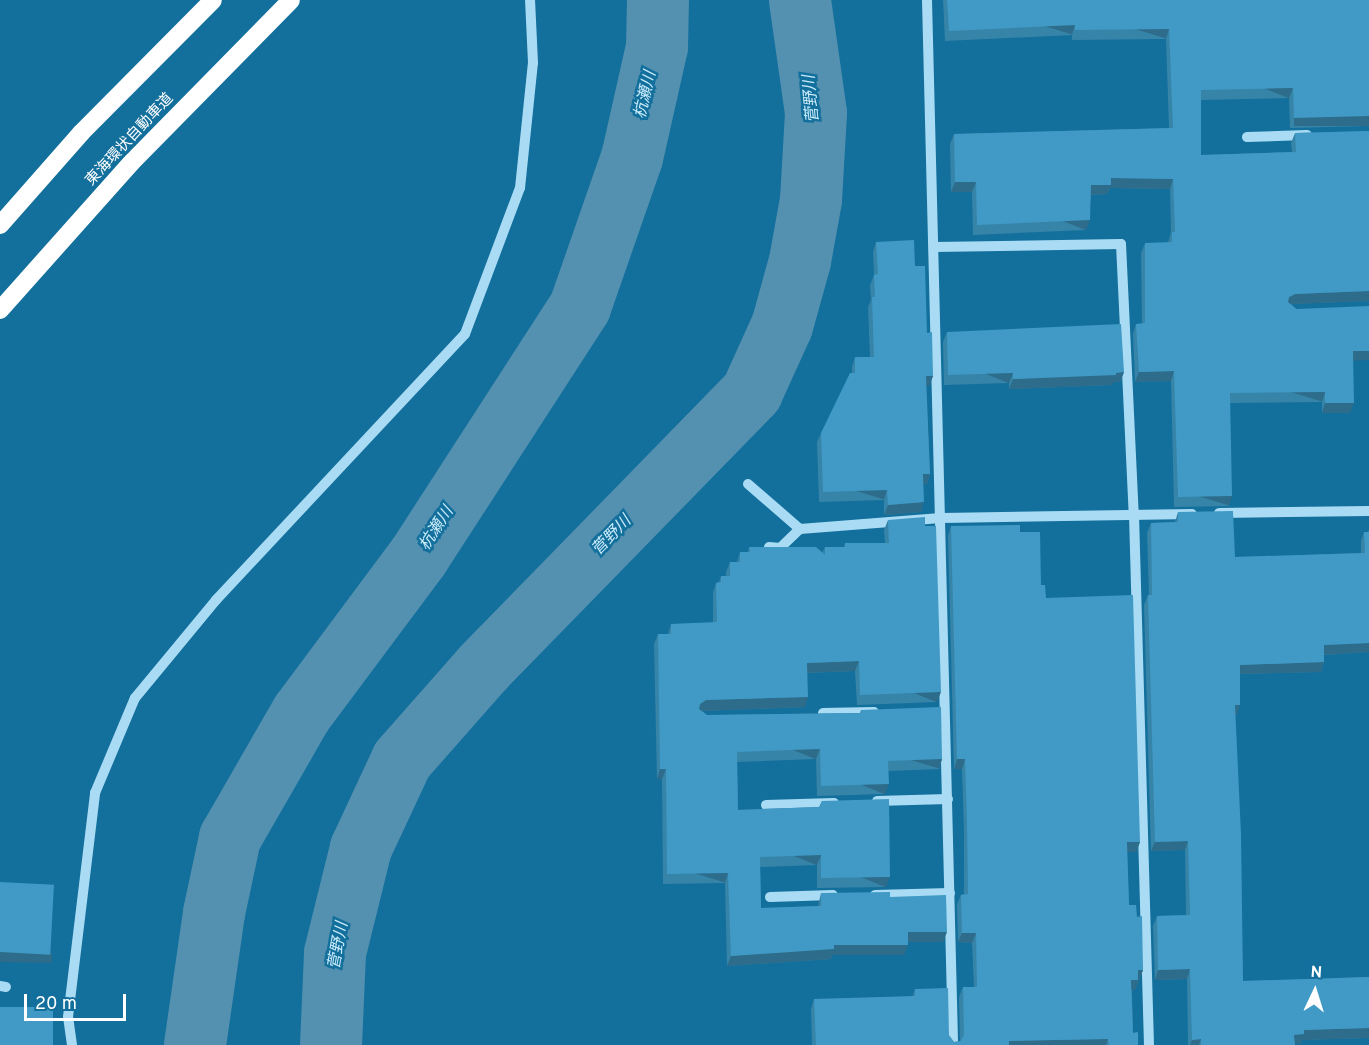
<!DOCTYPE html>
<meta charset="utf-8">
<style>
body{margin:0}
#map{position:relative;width:1369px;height:1045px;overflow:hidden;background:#136f9c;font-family:Overpass,"Noto Sans JP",sans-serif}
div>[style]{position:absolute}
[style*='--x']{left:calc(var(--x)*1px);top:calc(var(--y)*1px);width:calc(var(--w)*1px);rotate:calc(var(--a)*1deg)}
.river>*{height:62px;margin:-31px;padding:0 31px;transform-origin:31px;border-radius:31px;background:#5491b0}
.minor>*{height:10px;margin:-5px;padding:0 5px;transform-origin:5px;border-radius:5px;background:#a9dcf4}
.highway>*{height:18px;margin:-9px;padding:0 9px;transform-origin:9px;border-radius:9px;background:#fff}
.wall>*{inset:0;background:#3784a9}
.shaded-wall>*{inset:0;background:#2d6c8a;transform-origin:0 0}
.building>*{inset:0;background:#409ac5;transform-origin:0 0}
span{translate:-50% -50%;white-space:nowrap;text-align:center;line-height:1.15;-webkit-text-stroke:5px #136f9c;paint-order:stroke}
.street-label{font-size:15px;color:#fff}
.water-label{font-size:16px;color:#cbedfc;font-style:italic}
.north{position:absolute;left:1285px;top:961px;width:60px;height:60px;-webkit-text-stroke:4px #136f9c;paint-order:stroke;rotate:4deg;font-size:16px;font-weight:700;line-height:24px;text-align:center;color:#fff}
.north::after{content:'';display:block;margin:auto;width:21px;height:27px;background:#fff;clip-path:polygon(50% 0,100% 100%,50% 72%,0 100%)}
.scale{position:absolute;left:24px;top:994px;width:102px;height:27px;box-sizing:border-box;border:3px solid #fff;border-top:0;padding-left:8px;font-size:18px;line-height:21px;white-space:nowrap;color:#fff;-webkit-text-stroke:4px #136f9c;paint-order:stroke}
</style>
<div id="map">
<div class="river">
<div style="--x:195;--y:1045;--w:133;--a:-81.8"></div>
<div style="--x:214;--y:913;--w:77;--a:-78"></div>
<div style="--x:230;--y:838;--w:144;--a:-60.1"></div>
<div style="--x:302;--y:713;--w:196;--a:-53.3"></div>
<div style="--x:419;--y:556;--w:297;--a:-57.1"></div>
<div style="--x:580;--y:307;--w:158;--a:-70.8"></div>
<div style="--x:632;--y:158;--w:114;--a:-77.3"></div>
<div style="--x:657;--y:47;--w:47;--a:-88.8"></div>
<div style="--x:331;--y:1045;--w:92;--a:-87.5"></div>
<div style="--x:335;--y:953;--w:108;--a:-76.1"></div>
<div style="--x:361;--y:848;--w:97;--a:-65"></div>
<div style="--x:402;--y:760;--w:124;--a:-48.6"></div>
<div style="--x:484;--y:667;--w:384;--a:-45.7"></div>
<div style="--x:752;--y:392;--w:72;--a:-65.6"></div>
<div style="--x:782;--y:326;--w:67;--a:-74.5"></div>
<div style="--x:800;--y:261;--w:62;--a:-79.8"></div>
<div style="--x:811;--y:200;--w:87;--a:-86.7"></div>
<div style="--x:816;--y:113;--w:114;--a:-98.1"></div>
</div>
<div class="minor">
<div style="--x:927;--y:0;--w:1045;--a:88.57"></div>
<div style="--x:1247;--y:137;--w:60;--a:-1.9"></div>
<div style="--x:934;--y:247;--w:187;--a:-0.9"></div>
<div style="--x:1121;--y:244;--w:271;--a:87.3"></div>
<div style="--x:1134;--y:515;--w:530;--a:88.38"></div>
<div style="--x:748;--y:484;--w:69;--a:40.9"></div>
<div style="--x:800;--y:529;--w:141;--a:-4.5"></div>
<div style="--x:941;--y:518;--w:251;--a:-0.9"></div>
<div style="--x:1219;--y:513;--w:150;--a:-0.8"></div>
<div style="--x:769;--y:547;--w:11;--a:5"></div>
<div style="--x:780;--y:548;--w:28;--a:-44"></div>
<div style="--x:823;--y:713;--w:51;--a:-1.1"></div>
<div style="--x:877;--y:801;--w:71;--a:-1.6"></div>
<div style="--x:766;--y:805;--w:68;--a:-1.7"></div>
<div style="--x:875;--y:895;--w:75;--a:-1.5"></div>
<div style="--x:770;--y:897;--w:63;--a:-1.8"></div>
<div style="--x:0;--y:986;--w:6;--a:9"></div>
<div style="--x:72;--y:1045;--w:28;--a:-98"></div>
<div style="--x:68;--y:1017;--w:226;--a:-83.1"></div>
<div style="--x:95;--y:793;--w:103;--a:-67.2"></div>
<div style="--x:135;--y:698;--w:127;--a:-50.4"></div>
<div style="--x:216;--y:600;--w:364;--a:-46.9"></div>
<div style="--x:465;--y:334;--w:156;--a:-69.4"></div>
<div style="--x:520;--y:188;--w:126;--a:-84.1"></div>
<div style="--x:533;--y:63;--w:63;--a:-92.7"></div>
</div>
<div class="highway">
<div style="--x:0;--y:225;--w:123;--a:-48.6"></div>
<div style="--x:81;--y:133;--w:187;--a:-45.2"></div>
<div style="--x:0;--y:310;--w:197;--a:-48.3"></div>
<div style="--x:131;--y:163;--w:228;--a:-45.5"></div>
</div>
<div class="wall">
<div style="clip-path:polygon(943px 0,1369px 0,1369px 126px,1290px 128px,1289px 98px,1201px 100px,1201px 155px,1292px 152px,1291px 143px,1295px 133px,1369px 131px,1369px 301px,1291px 304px,1353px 361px,1350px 413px,1322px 413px,1322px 402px,1230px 403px,1229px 506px,1174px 507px,1171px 381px,1135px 382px,1133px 334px,1136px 324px,1142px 324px,1141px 253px,1145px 243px,1168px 243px,1171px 232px,1170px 189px,1110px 188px,1107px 194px,1091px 195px,1086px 230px,973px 235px,972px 192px,951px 192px,950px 144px,954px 134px,1169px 128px,1166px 39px,1072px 40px,1072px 35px,945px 41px)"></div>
<div style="clip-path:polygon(876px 242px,915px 266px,927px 333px,933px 376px,929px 386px,926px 386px,930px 474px,927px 484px,923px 484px,921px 512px,884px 515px,884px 500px,819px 502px,817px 442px,821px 433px,852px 373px,852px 367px,855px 357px,870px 357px,868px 307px,871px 300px,870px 285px,874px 275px,873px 252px)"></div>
<div style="clip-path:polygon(947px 332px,1124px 372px,1120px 382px,1113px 382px,1113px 385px,1009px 389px,1009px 383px,944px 385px,943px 342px)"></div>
<div style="clip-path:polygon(1178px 512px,1235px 557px,1361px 553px,1361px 541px,1364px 532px,1368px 532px,1369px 529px,1369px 652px,1324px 655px,1324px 662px,1321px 672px,1240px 674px,1237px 715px,1235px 715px,1243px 981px,1369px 977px,1369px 1038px,1302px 1040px,1300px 1044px,1295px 1044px,1295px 1045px,1188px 1045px,1187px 979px,1155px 980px,1153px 926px,1157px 916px,1186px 915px,1185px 850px,1151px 851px,1144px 605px,1148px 595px,1149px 595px,1147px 533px,1151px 523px,1175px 522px)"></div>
<div style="clip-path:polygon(888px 520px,937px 702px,857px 705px,855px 671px,807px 673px,805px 707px,702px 711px,707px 715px,860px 713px,861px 710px,942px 759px,939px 769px,888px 771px,885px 794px,817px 796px,816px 759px,737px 762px,738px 810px,819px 807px,822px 801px,886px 887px,817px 888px,817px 865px,760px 867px,761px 908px,818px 906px,821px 893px,890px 897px,943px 942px,908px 942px,904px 955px,832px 955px,831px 959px,727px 966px,725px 883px,663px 884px,662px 779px,657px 779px,654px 644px,658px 634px,668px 634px,671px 624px,713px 623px,713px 593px,716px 583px,719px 582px,721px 576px,726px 576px,726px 572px,730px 562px,737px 562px,740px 552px,748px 552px,749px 547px,822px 553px,825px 547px,844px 547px,845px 543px,885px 543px,884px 530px)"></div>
<div style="clip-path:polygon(951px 526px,1020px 532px,1041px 585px,1140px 842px,1136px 852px,1127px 852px,1129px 905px,1137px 917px,1143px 970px,1135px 990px,1132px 990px,1133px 1033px,1138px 1045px,812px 1045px,811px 1009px,814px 999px,912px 997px,915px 989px,954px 1042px,960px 1041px,959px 997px,963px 987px,974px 987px,972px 943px,958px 942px,957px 904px,961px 895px,964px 894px,964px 831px,962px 769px,954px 769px,948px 536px)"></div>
</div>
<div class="shaded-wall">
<div style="left:1075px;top:25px;width:10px;height:126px;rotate:107deg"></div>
<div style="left:1169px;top:29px;width:10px;height:94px;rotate:107deg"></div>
<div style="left:1293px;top:88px;width:11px;height:92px;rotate:112deg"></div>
<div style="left:1369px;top:116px;width:10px;height:75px;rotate:90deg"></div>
<div style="clip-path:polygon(1111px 178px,1173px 179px,1170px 189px,1110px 188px,1107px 194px,1088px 195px,1091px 185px)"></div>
<div style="clip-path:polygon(955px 182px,976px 182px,972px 192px,951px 192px)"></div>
<div style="left:1090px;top:220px;width:11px;height:113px;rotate:112deg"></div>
<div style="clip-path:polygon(1369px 291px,1369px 301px,1292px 304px,1286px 307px,1289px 297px,1295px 294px)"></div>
<div style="clip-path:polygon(1353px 351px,1369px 351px,1369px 360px,1349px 361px)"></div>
<div style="clip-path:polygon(1174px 371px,1171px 381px,1135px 382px,1139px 372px)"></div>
<div style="clip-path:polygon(1124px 372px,1120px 382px,1113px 382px,1113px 385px,1009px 389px,1013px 379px)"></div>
<div style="left:1013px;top:373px;width:11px;height:65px;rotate:112deg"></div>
<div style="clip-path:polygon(926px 376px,933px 376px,929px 386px,922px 386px)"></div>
<div style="left:1325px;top:392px;width:10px;height:95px;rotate:107deg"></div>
<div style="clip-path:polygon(1325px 403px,1354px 403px,1350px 413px,1322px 413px)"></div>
<div style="clip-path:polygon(923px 474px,930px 474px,927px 484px,920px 484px)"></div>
<div style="left:887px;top:490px;width:10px;height:64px;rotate:107deg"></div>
<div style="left:1232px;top:496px;width:10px;height:54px;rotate:107deg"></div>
<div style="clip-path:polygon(924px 502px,921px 512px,884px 515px,888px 505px)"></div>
<div style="clip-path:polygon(1369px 643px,1369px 652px,1320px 655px,1324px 645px)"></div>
<div style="clip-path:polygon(859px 661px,855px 671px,803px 673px,807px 663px)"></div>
<div style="clip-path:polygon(1324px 662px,1321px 672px,1236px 674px,1240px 665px)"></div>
<div style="left:941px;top:692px;width:11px;height:81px;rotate:112deg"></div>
<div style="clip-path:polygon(808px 697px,805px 707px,703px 711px,697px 714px,700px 704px,706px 700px)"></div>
<div style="clip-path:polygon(1235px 705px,1240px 705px,1237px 715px,1231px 715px)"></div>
<div style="left:820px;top:749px;width:11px;height:83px;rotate:112deg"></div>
<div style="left:942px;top:759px;width:10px;height:54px;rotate:107deg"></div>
<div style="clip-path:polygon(957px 759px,965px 759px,962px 769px,954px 769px)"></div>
<div style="clip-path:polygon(660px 769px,666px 769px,662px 779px,657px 779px)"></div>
<div style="left:889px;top:784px;width:11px;height:68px;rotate:112deg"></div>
<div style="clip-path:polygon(1188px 841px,1185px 850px,1151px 851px,1155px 842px)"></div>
<div style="clip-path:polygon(1127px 842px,1140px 842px,1136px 852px,1123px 852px)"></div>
<div style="left:821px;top:855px;width:11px;height:61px;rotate:112deg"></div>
<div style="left:728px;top:873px;width:10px;height:61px;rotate:107deg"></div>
<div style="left:890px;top:877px;width:11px;height:69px;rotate:112deg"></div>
<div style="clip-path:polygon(908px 932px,947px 932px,943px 942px,904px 942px)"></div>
<div style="clip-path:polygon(962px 933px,976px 933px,972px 943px,958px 942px)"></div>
<div style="clip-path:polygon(834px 945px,908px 945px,904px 955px,832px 955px,831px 959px,727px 966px,731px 956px)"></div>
<div style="left:0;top:952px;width:52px;height:10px;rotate:1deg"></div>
<div style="clip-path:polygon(1190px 969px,1187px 979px,1155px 980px,1158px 970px)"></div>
<div style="clip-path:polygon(1138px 970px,1143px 970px,1135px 990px,1128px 990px,1131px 980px)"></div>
<div style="clip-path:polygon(1369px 1028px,1369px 1038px,1302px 1040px,1300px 1044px,1291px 1044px,1294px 1035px,1304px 1030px)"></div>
<div style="clip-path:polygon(1108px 1039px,1106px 1045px,1008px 1045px,1009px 1041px)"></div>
<div style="clip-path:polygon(1201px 1039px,1199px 1045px,1190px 1045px,1192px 1040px)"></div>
</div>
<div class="building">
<div style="clip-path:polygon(947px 0,1369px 0,1369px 116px,1294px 118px,1293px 88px,1201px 90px,1201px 155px,1296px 152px,1295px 133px,1369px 131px,1369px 291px,1295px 294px,1289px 297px,1288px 302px,1296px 309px,1369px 306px,1369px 351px,1353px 351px,1354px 403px,1325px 403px,1325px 392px,1230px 393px,1232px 496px,1178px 497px,1174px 371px,1139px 372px,1136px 324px,1145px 323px,1145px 243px,1172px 242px,1172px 232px,1175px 232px,1173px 179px,1111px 178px,1111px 185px,1091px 185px,1090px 220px,977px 225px,976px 182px,955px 182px,954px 134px,1173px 128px,1169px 29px,1075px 30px,1075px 25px,949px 31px)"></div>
<div style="clip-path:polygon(914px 240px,915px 266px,925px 266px,927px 333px,932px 332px,933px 376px,926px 376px,930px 474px,923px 474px,924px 502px,888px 505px,887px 490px,823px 492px,821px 433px,850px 373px,855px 373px,855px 357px,874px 357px,872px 297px,875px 297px,874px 275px,878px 274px,876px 242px)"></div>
<div style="clip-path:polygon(1121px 324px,1124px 372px,1116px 373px,1116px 375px,1013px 379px,1013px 373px,948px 375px,947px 332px)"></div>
<div style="clip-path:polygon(1233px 511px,1235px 557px,1365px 553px,1364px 532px,1369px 532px,1369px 643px,1324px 645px,1324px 662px,1240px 665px,1240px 705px,1235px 705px,1241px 834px,1243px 981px,1369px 977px,1369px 1028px,1304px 1030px,1304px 1034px,1294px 1035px,1295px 1045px,1201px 1045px,1201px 1039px,1192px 1040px,1190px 969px,1158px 970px,1157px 916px,1190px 915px,1188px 841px,1155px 842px,1148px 595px,1152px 595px,1151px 523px,1178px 522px,1178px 512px)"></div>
<div style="clip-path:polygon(925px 517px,925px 526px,936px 526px,941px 692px,860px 695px,859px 661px,807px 663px,808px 697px,706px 700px,700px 704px,699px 709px,707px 715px,861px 713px,861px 710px,941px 707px,942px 759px,888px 761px,889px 784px,821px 786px,820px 749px,737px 752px,738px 810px,820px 807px,822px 801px,889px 799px,890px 877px,821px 878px,821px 855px,760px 857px,761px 908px,821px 906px,821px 893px,890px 892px,890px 897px,946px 895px,947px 932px,908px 932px,908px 945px,834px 945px,834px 949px,731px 956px,728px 873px,667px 874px,666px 769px,660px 769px,658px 634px,671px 634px,671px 624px,717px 622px,716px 583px,721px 582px,721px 576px,730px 576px,730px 562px,740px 562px,740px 552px,750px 552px,749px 547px,816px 547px,825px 555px,825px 547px,845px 547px,845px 543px,889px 543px,888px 520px)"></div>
<div style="clip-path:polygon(1020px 525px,1020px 532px,1040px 532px,1041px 585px,1045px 585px,1046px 598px,1133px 595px,1140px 842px,1127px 842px,1129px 905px,1136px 905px,1137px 917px,1142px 916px,1143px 970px,1138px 970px,1138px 980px,1131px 980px,1133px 1033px,1138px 1032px,1138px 1045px,1109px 1045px,1108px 1039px,1009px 1041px,1009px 1045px,816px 1045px,814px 999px,915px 996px,915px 989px,948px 988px,949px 1036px,954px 1042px,961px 1041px,964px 1035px,963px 987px,977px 987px,976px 933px,962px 933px,961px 895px,968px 894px,967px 821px,965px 759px,957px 759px,951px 526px)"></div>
<div style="left:0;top:882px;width:54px;height:70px;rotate:3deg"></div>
<div style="left:0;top:1007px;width:53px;height:38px"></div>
</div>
<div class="street-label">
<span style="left:130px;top:140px;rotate:-47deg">東海環状自動車道</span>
</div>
<div class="water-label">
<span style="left:646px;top:95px;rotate:-77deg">杭瀬川</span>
<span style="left:812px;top:99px;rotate:-95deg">菅野川</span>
<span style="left:437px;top:529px;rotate:-57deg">杭瀬川</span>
<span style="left:612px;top:536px;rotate:-46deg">菅野川</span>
<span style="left:339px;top:946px;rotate:-80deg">菅野川</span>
</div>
<div class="north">N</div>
<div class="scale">20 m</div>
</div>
